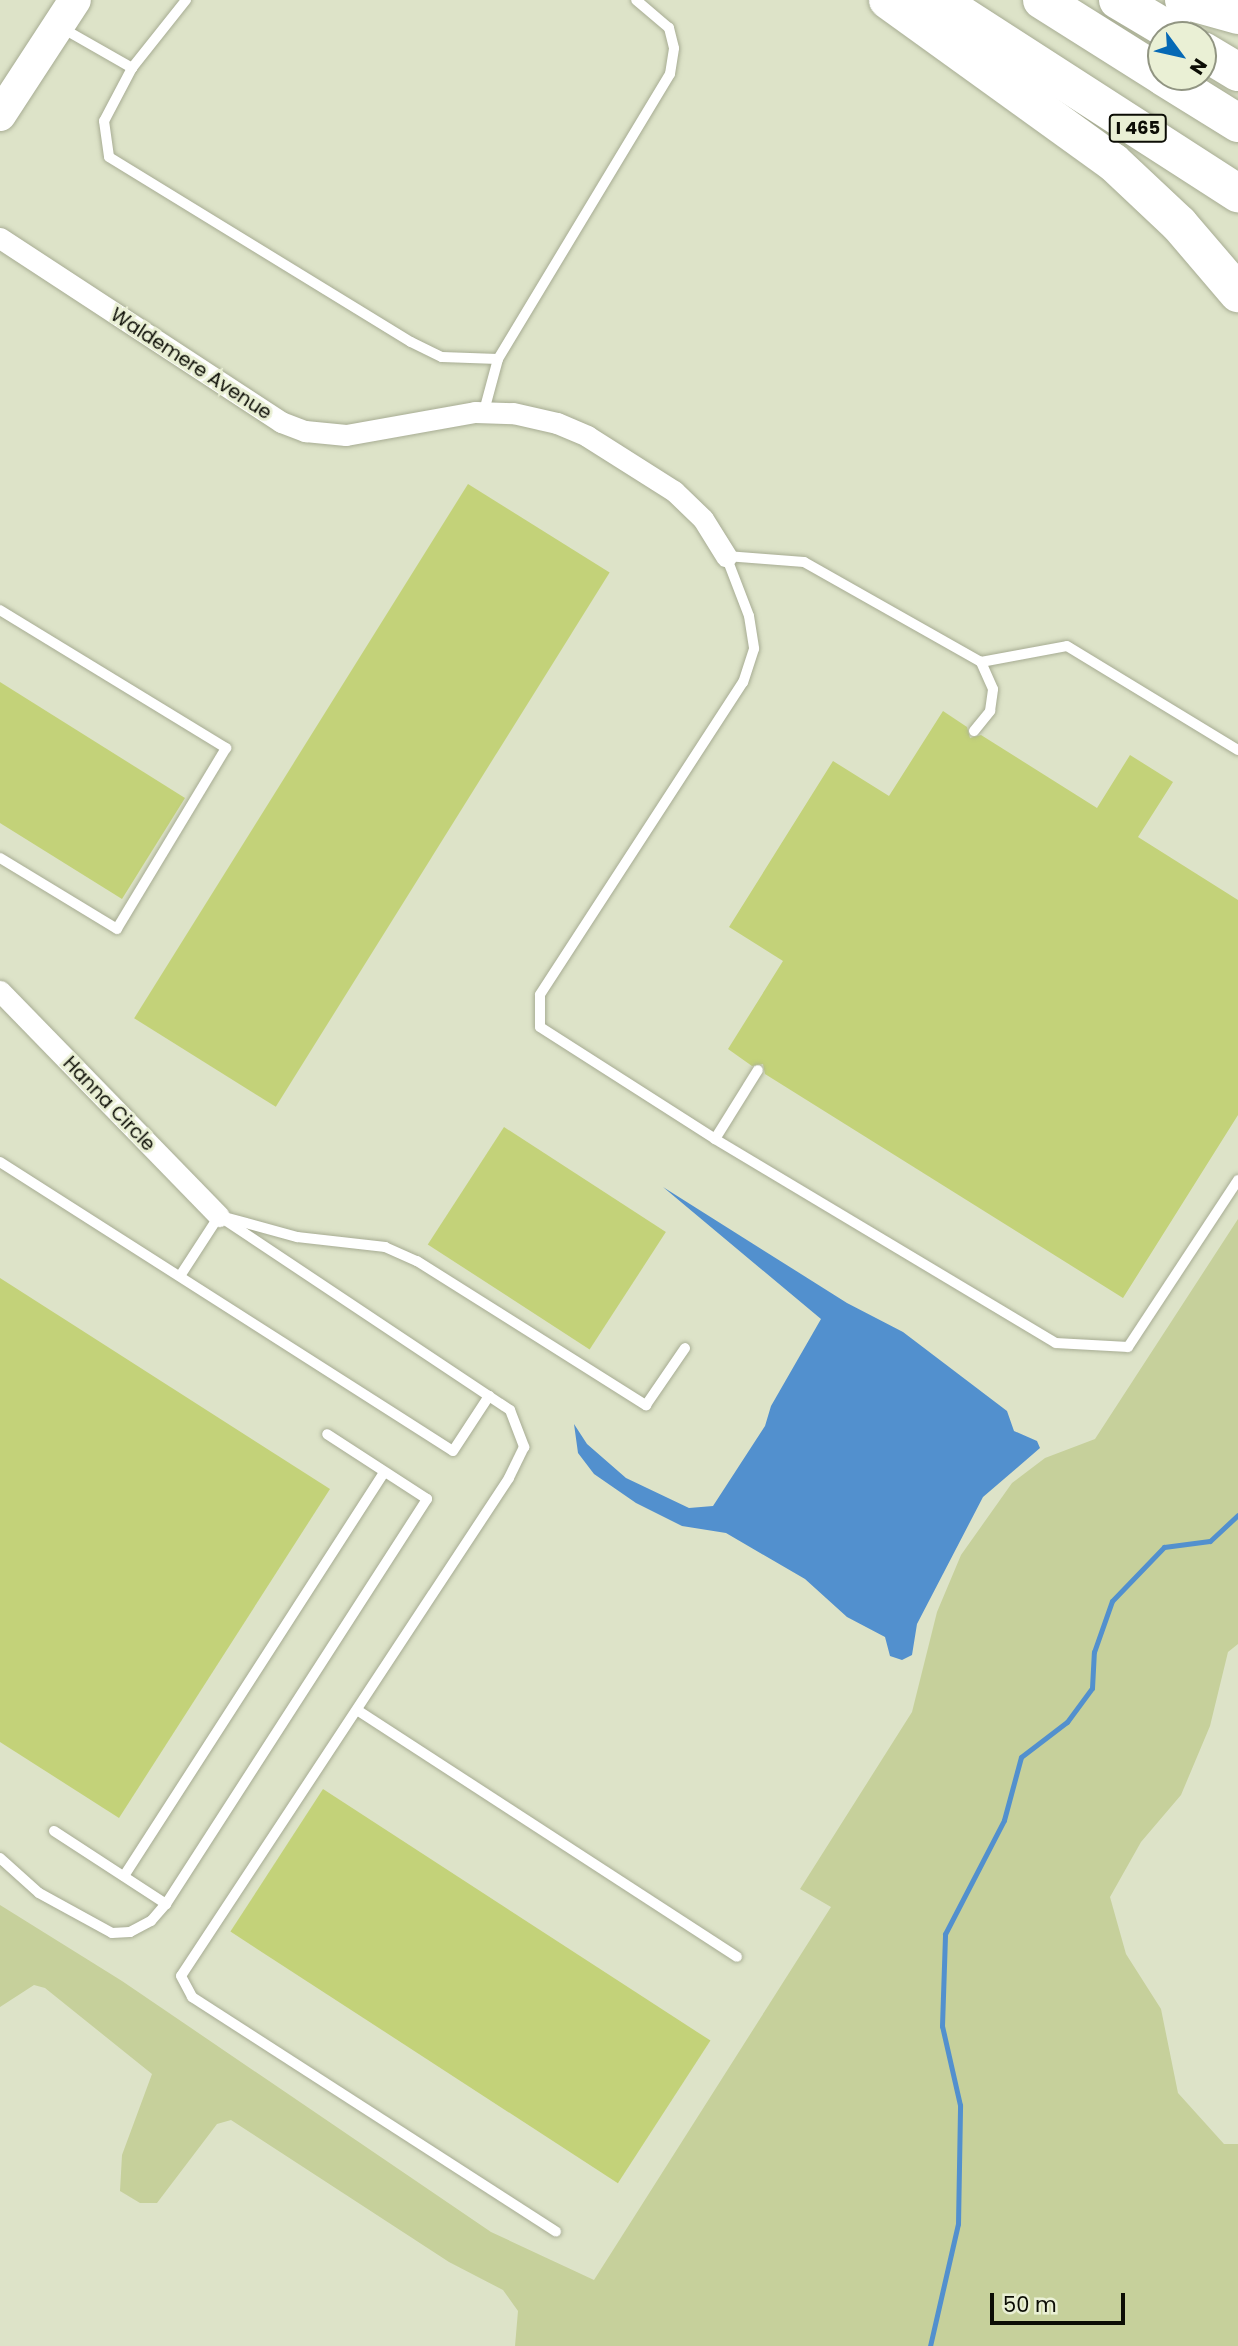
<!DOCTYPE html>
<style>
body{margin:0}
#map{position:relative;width:1238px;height:2346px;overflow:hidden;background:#dde3c8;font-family:Poppins,sans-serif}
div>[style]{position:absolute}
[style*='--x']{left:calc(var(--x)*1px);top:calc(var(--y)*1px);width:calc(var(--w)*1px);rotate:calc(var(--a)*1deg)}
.green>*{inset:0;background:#c6d09b}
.water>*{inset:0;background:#5290ce}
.stream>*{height:5px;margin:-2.5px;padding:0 2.5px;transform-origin:2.5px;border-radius:2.5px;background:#5290ce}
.building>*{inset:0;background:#c3d279;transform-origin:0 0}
.roads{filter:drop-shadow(0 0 2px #a7ac93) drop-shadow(0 0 2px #a7ac93)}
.lane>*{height:10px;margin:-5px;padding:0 5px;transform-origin:5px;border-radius:5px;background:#fff}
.street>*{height:21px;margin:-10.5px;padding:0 10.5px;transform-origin:10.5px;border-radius:10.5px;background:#fff}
.secondary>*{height:32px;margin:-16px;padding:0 16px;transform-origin:16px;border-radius:16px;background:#fff}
.highway>*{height:38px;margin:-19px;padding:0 19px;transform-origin:19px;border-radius:19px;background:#fff}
span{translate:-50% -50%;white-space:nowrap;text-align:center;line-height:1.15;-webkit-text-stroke:6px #eaf0d5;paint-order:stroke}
.shield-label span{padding:2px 5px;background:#eaf0d5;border:2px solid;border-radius:5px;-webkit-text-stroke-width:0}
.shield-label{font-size:18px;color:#0c0d05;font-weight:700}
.street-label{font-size:19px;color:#0c0d05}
.north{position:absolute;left:1147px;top:21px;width:70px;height:70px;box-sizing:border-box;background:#eaf0d5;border:2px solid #919582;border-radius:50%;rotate:123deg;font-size:19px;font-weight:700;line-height:28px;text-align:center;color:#0c0d05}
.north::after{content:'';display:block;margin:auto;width:24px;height:32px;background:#0669b5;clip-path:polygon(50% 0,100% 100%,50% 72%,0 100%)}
.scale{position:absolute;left:990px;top:2293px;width:135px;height:32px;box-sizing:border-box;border:4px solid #0c0d05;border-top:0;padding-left:9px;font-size:21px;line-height:24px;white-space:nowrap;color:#0c0d05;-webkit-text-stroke:5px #eaf0d5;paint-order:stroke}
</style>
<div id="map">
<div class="green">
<div style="clip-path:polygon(1238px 1219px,1238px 1644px,1228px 1652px,1210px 1726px,1181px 1795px,1141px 1842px,1110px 1897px,1126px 1954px,1161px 2009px,1178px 2093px,1224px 2144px,1238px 2144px,1238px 2346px,515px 2346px,518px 2311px,503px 2290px,449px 2262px,231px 2120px,217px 2124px,157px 2203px,140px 2203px,120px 2191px,122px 2155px,152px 2074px,45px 1988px,34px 1985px,0 2007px,0 1905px,122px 1981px,491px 2232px,594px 2280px,831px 1907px,800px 1889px,912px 1712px,937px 1612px,961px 1555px,1012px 1483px,1045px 1458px,1095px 1439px)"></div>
</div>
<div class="water">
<div style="clip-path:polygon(663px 1187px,847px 1303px,903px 1332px,1007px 1411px,1014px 1431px,1037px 1441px,1040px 1448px,983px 1497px,917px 1624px,912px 1655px,902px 1660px,890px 1656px,885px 1637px,847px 1617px,805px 1579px,726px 1533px,682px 1526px,636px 1503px,594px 1474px,578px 1453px,574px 1424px,587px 1444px,626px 1478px,689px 1508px,713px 1506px,765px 1426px,771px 1406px,821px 1319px)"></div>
</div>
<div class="stream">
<div style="--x:930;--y:2346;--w:125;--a:-77.1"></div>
<div style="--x:958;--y:2224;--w:119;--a:-89"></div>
<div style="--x:960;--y:2105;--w:81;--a:-102.8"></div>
<div style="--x:942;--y:2026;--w:92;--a:-88.1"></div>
<div style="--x:945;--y:1934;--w:128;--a:-62.6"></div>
<div style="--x:1004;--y:1820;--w:65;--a:-74.9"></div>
<div style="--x:1021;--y:1757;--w:58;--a:-37.3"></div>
<div style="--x:1067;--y:1722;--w:42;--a:-53.7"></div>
<div style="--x:1092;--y:1688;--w:36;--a:-87"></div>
<div style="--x:1094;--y:1652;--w:54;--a:-70.6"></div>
<div style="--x:1112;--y:1601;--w:75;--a:-46.1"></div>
<div style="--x:1164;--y:1547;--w:46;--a:-7.4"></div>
<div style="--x:1210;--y:1541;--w:38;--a:-43"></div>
</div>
<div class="building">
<div style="left:468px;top:484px;width:167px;height:630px;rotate:32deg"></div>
<div style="clip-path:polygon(0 682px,185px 798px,122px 899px,0 823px)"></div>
<div style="clip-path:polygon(943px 711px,967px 727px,970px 738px,981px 735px,1097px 808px,1130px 755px,1173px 782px,1138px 837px,1238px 900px,1238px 1115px,1123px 1298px,765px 1074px,763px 1064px,752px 1066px,728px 1049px,783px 961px,729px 927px,833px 761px,889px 796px)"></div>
<div style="left:504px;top:1127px;width:193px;height:140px;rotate:33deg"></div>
<div style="clip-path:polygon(0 1278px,330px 1489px,119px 1818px,0 1742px)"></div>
<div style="left:323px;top:1789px;width:462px;height:170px;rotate:33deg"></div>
</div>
<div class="roads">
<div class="lane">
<div style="--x:186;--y:0;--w:87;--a:128.5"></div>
<div style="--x:132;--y:68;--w:60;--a:117.8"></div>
<div style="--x:104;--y:121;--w:36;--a:82"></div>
<div style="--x:109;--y:157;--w:354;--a:31.5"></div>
<div style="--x:411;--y:342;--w:34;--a:26"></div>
<div style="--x:442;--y:357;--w:56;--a:2"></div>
<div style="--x:62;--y:28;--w:81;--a:29.7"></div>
<div style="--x:484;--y:411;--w:54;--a:-74.9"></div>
<div style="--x:498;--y:359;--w:333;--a:-58.9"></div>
<div style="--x:670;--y:74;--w:26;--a:-81"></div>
<div style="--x:674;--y:48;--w:21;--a:-104"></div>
<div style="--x:669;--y:28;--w:43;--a:-139.7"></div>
<div style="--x:0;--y:610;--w:265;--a:31.4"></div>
<div style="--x:226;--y:748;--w:211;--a:121.1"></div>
<div style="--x:117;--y:929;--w:137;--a:-148.7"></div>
<div style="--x:981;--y:662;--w:87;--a:-10.5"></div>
<div style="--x:1067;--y:646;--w:200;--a:31.3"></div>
<div style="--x:974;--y:731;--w:26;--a:-51"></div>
<div style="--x:990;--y:711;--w:22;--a:-82"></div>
<div style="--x:993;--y:689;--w:30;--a:-114"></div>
<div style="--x:981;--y:662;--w:203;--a:-150.5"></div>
<div style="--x:804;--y:562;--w:78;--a:-175.6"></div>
<div style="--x:726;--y:556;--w:64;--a:69"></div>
<div style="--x:749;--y:616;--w:33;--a:81"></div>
<div style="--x:754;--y:649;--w:35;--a:108"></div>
<div style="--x:743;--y:682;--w:373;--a:123"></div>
<div style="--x:540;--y:995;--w:32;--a:90"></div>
<div style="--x:540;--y:1027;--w:208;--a:32.6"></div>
<div style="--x:715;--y:1139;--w:397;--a:30.9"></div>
<div style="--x:1056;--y:1343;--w:72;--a:3.2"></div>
<div style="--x:1128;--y:1347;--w:200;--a:-56.6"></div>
<div style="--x:715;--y:1139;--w:81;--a:-58.1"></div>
<div style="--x:0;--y:1162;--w:537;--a:32.54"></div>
<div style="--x:453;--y:1451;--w:66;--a:-56.8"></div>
<div style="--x:219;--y:1216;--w:350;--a:33.7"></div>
<div style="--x:510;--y:1410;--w:40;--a:69"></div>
<div style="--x:524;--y:1447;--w:34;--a:116"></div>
<div style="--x:509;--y:1478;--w:596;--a:123.37"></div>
<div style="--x:181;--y:1976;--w:24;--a:62"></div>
<div style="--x:192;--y:1997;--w:433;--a:32.8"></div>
<div style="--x:228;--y:1218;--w:72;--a:15.4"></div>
<div style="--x:297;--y:1237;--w:89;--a:6.5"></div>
<div style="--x:385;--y:1247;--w:35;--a:24"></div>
<div style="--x:417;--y:1261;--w:271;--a:32.2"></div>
<div style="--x:646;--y:1405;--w:69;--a:-55.6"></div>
<div style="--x:180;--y:1276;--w:72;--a:-57"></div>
<div style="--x:357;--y:1710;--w:453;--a:33"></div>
<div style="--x:54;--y:1831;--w:134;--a:33.1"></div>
<div style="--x:0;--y:1858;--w:52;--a:41.9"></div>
<div style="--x:39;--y:1893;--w:83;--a:28.7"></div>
<div style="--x:112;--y:1933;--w:18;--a:-3"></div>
<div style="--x:130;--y:1932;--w:24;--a:-28"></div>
<div style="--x:151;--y:1921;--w:23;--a:-49"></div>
<div style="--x:166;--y:1904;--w:482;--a:-57.2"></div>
<div style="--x:427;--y:1499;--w:119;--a:-147"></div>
<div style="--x:124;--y:1876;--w:480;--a:-57.2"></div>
</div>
<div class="street">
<div style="--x:0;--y:238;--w:336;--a:33.2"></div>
<div style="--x:281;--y:422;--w:26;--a:21"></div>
<div style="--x:305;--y:431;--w:41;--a:5.6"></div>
<div style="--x:346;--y:435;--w:131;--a:-10.1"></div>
<div style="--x:475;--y:412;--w:38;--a:2"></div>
<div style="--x:513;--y:413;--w:45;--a:12.8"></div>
<div style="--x:557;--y:423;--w:33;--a:23"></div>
<div style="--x:587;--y:436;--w:103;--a:32.3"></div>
<div style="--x:674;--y:491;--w:40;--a:44"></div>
<div style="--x:703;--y:519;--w:44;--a:58.1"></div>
<div style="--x:0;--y:991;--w:314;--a:45.8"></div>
</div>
<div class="secondary">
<div style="--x:0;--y:115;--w:137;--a:-56.9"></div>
</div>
<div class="highway">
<div style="--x:888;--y:0;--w:277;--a:35.8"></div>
<div style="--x:1113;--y:162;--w:91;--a:43.2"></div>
<div style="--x:1179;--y:224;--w:91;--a:49.5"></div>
<div style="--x:938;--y:0;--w:357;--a:32.8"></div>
<div style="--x:1042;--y:0;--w:141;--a:32.2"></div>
<div style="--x:1118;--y:0;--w:69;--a:30.7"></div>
<div style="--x:1184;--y:0;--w:56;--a:15.5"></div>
<div style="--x:1203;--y:51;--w:41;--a:31"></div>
<div style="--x:1164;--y:77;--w:87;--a:31.9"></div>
</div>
</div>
<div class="shield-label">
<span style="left:1138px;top:128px">I 465</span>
</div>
<div class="street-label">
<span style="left:191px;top:364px;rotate:33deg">Waldemere Avenue</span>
<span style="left:109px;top:1104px;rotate:46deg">Hanna Circle</span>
</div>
<div class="north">N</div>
<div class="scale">50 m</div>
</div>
